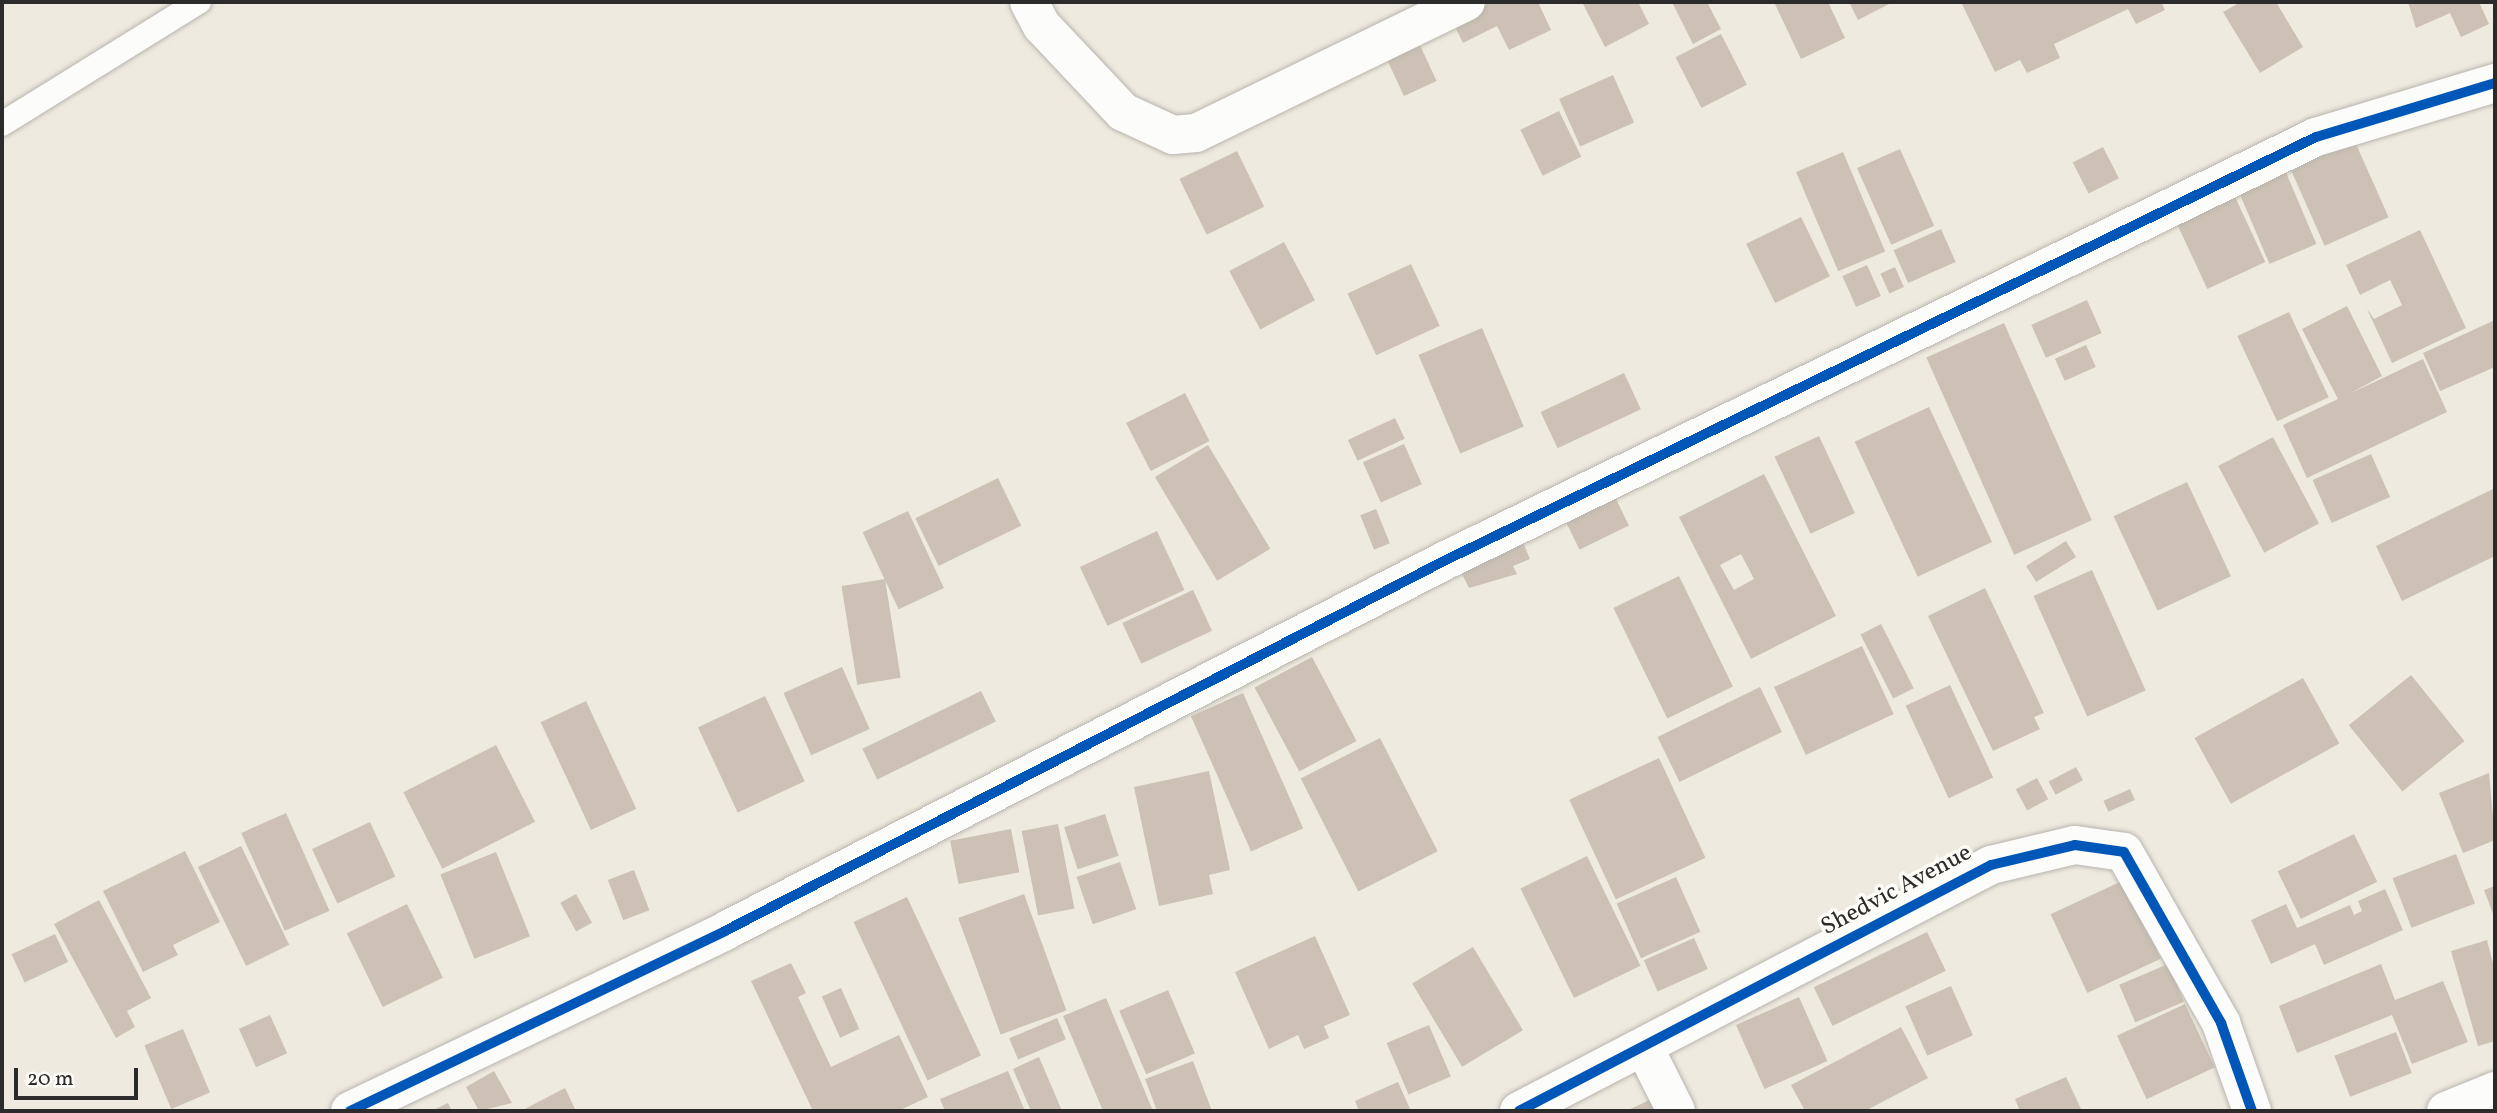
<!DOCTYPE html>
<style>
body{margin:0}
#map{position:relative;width:2497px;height:1113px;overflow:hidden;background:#eeeadf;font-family:Vollkorn,serif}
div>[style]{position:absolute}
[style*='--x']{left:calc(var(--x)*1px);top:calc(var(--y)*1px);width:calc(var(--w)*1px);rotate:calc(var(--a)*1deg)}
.building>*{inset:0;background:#ccc1b4;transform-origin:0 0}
.roads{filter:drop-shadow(0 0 2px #b8b5af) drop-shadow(0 0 2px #b8b5af)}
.service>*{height:24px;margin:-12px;padding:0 12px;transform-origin:12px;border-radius:12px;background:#fcfcfa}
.minor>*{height:38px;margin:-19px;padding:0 19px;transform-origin:19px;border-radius:19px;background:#fcfcfa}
.cycleway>*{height:10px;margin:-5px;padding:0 5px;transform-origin:5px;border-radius:5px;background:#0057b8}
span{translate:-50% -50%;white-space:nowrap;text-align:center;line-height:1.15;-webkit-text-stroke:7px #fdfcf7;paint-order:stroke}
.street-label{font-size:24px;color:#2b2b2b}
.frame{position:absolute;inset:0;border:4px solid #2b2b2b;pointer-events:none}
.scale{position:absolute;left:14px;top:1068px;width:124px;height:32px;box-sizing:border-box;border:4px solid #2b2b2b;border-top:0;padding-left:9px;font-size:21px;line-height:24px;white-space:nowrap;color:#2b2b2b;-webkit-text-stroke:5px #fdfcf7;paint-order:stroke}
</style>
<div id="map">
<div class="building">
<div style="clip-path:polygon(1491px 2px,1538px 2px,1551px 30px,1509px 50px,1497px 26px,1463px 43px,1452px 21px)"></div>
<div style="clip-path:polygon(1582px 2px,1638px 2px,1649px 24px,1605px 47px)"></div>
<div style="clip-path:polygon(1672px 2px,1707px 2px,1721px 29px,1693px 44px)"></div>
<div style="clip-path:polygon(1774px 2px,1828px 2px,1845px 38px,1801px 59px)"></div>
<div style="clip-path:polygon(1849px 2px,1893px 2px,1858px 20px)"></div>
<div style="clip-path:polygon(1961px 2px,2161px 2px,2165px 10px,2136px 24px,2128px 9px,2054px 44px,2060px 58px,2027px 73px,2020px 60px,1995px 72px)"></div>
<div style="clip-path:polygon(2241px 2px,2276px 2px,2303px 47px,2260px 73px,2223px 12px)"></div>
<div style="clip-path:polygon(2408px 2px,2479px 2px,2489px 24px,2461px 37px,2450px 13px,2416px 28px)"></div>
<div style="left:1721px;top:34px;width:57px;height:51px;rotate:63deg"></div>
<div style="left:1418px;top:41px;width:44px;height:36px;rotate:65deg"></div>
<div style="left:1613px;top:75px;width:52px;height:59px;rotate:66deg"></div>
<div style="left:1559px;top:111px;width:51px;height:43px;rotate:64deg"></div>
<div style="left:2352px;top:135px;width:90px;height:70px;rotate:66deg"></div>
<div style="left:2103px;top:147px;width:35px;height:34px;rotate:63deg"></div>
<div style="left:1900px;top:149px;width:84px;height:47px;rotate:66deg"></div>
<div style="left:1237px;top:151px;width:62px;height:64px;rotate:64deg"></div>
<div style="left:1843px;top:152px;width:108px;height:51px;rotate:67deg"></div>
<div style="left:2282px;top:163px;width:88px;height:51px;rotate:67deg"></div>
<div style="left:2229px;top:184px;width:86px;height:64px;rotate:65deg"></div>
<div style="left:1801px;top:217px;width:66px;height:61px;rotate:64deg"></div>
<div style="left:1941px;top:229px;width:36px;height:52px;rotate:66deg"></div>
<div style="clip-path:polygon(2420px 230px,2466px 328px,2392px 363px,2367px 309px,2374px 319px,2402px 305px,2390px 280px,2360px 295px,2346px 265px)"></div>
<div style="left:1284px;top:242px;width:66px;height:62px;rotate:62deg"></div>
<div style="left:1411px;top:264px;width:68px;height:70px;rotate:65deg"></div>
<div style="left:1867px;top:265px;width:34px;height:27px;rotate:66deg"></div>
<div style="left:1895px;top:267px;width:22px;height:16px;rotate:66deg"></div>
<div style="left:2087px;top:300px;width:36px;height:61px;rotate:66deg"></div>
<div style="clip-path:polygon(2347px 306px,2382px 376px,2349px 394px,2423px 359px,2447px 412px,2307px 478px,2283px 425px,2338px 399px,2302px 329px)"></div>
<div style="left:2289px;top:312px;width:94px;height:57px;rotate:65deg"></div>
<div style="clip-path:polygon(2495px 320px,2495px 367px,2440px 391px,2423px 353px)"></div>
<div style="left:2004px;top:323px;width:216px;height:85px;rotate:66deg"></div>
<div style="left:1482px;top:328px;width:107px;height:69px;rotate:67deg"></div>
<div style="left:2086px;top:345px;width:24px;height:34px;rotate:66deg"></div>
<div style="left:1624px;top:373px;width:40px;height:92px;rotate:65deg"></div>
<div style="left:1185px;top:393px;width:54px;height:66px;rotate:63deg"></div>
<div style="left:1929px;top:407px;width:149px;height:82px;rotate:65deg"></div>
<div style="left:1395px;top:418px;width:23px;height:52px;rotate:65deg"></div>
<div style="left:1819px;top:436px;width:85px;height:49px;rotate:65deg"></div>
<div style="left:2273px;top:437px;width:98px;height:62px;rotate:62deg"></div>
<div style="left:1404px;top:444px;width:44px;height:45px;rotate:66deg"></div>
<div style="left:1208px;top:445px;width:121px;height:62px;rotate:59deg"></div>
<div style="left:2371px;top:454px;width:47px;height:64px;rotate:66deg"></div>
<div style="clip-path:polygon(evenodd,1764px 474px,1836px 616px,1751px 659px,1679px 517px,1764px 474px,1741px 554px,1754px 579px,1734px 590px,1720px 565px,1741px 554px)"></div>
<div style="left:998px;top:478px;width:53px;height:92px;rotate:64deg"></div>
<div style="left:2187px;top:482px;width:104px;height:81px;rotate:65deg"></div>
<div style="clip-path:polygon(2495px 488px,2495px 556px,2402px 601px,2376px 546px)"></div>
<div style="left:1614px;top:495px;width:34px;height:55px;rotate:64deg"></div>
<div style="left:1376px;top:509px;width:37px;height:17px;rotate:68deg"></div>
<div style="left:908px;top:511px;width:85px;height:50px;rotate:65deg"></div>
<div style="left:1157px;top:531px;width:65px;height:85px;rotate:65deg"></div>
<div style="clip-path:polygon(1522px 540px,1530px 559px,1513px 566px,1517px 574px,1469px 588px,1460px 570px)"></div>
<div style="left:2066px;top:541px;width:19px;height:47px;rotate:58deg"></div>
<div style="left:2092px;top:570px;width:132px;height:64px;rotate:66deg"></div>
<div style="left:1679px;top:576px;width:123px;height:73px;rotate:64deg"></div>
<div style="left:885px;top:579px;width:100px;height:44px;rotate:81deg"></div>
<div style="clip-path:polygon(1985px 588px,2044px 713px,2034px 717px,2040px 729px,1993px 751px,1928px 616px)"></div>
<div style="left:1193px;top:590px;width:45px;height:78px;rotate:65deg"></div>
<div style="left:1881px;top:624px;width:72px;height:23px;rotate:63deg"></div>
<div style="left:1862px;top:646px;width:75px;height:97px;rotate:65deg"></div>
<div style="left:1312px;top:657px;width:95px;height:65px;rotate:62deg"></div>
<div style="left:842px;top:667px;width:68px;height:64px;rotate:66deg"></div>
<div style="left:2411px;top:675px;width:85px;height:80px;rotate:51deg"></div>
<div style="left:2303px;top:678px;width:75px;height:124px;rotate:61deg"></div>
<div style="left:1950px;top:685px;width:102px;height:49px;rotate:65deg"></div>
<div style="left:1760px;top:687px;width:50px;height:114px;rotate:64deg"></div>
<div style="left:981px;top:691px;width:34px;height:132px;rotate:64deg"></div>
<div style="left:1243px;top:693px;width:148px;height:57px;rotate:66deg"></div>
<div style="left:765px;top:696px;width:94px;height:74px;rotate:65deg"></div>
<div style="left:586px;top:701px;width:119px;height:50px;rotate:65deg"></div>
<div style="left:1380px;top:738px;width:127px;height:89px;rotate:63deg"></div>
<div style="left:496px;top:745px;width:86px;height:104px;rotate:63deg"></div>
<div style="left:1659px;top:758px;width:110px;height:99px;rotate:65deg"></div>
<div style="left:2076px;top:767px;width:15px;height:31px;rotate:62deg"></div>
<div style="clip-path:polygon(1209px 771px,1230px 870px,1209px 875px,1213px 894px,1159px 906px,1134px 787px)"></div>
<div style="clip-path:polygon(2489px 773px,2495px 840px,2463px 853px,2439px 793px)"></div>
<div style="left:2037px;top:778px;width:24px;height:24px;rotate:62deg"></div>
<div style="left:2130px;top:789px;width:12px;height:29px;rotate:66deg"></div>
<div style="left:286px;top:813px;width:107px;height:49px;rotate:66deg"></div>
<div style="left:1105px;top:814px;width:44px;height:43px;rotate:72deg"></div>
<div style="left:370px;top:822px;width:60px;height:64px;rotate:65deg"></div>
<div style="left:1058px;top:824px;width:86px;height:37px;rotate:79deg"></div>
<div style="left:1011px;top:829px;width:44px;height:62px;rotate:79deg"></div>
<div style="left:2354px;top:834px;width:53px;height:85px;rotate:64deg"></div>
<div style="left:241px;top:846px;width:110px;height:48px;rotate:64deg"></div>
<div style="clip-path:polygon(185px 851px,220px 922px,173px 945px,178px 955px,143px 972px,103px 891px)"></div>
<div style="left:496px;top:852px;width:91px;height:60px;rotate:68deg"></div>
<div style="left:2456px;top:854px;width:53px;height:68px;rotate:69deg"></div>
<div style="left:1587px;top:856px;width:122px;height:74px;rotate:64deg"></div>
<div style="left:1120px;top:862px;width:50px;height:46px;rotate:71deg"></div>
<div style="left:634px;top:870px;width:43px;height:28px;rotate:69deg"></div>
<div style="left:1676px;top:877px;width:60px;height:65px;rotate:66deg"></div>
<div style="left:2124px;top:880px;width:87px;height:81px;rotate:65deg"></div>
<div style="clip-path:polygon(2495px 886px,2495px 919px,2484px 890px)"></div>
<div style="clip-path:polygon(2385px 889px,2403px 930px,2324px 965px,2315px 944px,2271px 964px,2251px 920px,2286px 904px,2297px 928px,2350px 905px,2354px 915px,2362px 911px,2358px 901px)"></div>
<div style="left:576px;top:894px;width:33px;height:18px;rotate:61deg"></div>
<div style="left:1024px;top:894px;width:124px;height:70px;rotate:70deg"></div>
<div style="left:907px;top:897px;width:175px;height:59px;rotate:65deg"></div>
<div style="clip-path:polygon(99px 900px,151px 998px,127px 1011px,135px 1027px,116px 1038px,54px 924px)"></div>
<div style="left:407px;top:904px;width:82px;height:67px;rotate:64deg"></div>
<div style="left:1927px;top:932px;width:43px;height:126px;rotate:64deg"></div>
<div style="left:55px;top:934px;width:31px;height:48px;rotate:65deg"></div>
<div style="clip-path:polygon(1315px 936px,1350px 1015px,1324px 1026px,1329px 1038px,1304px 1049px,1298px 1035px,1269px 1049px,1235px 972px)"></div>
<div style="left:1694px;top:938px;width:34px;height:55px;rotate:66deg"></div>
<div style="clip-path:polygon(2487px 940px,2495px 971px,2495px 1041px,2478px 1046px,2451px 951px)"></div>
<div style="left:1473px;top:947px;width:97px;height:71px;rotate:59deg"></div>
<div style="clip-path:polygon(791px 963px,806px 993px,798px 997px,831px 1067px,899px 1035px,928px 1097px,898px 1111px,813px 1111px,751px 981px)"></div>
<div style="left:2168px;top:964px;width:41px;height:53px;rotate:67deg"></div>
<div style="clip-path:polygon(2381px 964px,2395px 1000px,2443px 981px,2468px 1042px,2412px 1064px,2392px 1015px,2297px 1053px,2279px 1006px)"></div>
<div style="left:1951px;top:986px;width:54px;height:50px;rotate:66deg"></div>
<div style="left:841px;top:988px;width:45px;height:21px;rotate:66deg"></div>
<div style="left:1168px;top:990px;width:69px;height:53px;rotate:67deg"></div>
<div style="left:1799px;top:997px;width:70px;height:69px;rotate:66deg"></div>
<div style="clip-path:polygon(1106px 998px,1153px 1111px,1103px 1111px,1063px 1016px)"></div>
<div style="left:2185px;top:1004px;width:70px;height:75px;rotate:65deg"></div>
<div style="left:270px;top:1015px;width:42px;height:34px;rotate:66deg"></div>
<div style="left:1057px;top:1018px;width:23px;height:52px;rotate:67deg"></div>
<div style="left:1429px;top:1025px;width:56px;height:46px;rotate:67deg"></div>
<div style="clip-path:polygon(1901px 1027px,1928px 1078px,1865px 1111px,1805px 1111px,1791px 1085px)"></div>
<div style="left:183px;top:1029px;width:69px;height:42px;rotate:67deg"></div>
<div style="left:2396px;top:1032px;width:44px;height:66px;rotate:69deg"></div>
<div style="clip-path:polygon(1039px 1057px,1062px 1111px,1031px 1111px,1013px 1069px)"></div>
<div style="clip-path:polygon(1193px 1061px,1212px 1111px,1157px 1111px,1145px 1079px)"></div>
<div style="clip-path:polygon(494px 1071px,512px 1103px,479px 1111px,466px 1087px)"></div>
<div style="clip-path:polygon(1008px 1071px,1025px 1111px,945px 1111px,940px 1099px)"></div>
<div style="clip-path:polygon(2066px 1077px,2082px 1111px,2020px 1111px,2015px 1099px)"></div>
<div style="clip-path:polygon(1398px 1082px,1411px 1111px,1359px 1111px,1355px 1101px)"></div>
<div style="clip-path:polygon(565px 1088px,576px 1111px,521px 1111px)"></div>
<div style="clip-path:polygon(1658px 1096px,1665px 1111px,1626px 1111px)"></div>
<div style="clip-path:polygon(448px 1103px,452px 1111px,431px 1111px)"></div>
</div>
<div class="roads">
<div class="service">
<div style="--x:2;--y:124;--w:232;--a:-31.8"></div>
</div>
<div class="minor">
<div style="--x:1029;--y:2;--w:27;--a:62"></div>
<div style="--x:1042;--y:26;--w:118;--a:46.7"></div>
<div style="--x:1123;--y:112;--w:55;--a:24.7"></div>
<div style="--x:1173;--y:135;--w:23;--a:-5"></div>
<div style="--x:1196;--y:133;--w:300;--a:-25.9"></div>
<div style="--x:1645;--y:1049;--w:69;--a:63.4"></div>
<div style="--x:350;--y:1111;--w:416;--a:-25.6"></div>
<div style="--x:725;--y:931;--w:811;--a:-27.23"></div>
<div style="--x:1446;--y:560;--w:967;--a:-25.93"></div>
<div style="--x:2316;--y:137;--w:187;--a:-16.8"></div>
<div style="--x:1519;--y:1111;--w:532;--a:-27.53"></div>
<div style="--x:1991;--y:865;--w:86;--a:-13.4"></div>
<div style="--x:2075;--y:845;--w:49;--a:8.1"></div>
<div style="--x:2124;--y:852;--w:197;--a:60.4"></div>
<div style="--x:2221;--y:1023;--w:93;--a:70.6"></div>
<div style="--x:2446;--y:1111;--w:53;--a:-22.2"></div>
</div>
</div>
<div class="cycleway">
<div style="--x:350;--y:1111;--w:416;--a:-25.6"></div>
<div style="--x:725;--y:931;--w:811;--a:-27.23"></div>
<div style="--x:1446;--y:560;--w:967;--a:-25.93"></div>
<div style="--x:2316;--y:137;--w:187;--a:-16.8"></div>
<div style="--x:1519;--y:1111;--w:532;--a:-27.53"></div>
<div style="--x:1991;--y:865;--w:86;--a:-13.4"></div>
<div style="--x:2075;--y:845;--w:49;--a:8.1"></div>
<div style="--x:2124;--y:852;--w:197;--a:60.4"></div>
<div style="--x:2221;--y:1023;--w:93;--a:70.6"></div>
</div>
<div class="street-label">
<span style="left:1897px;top:891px;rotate:-28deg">Shedvic Avenue</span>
</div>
<div class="frame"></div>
<div class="scale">20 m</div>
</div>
